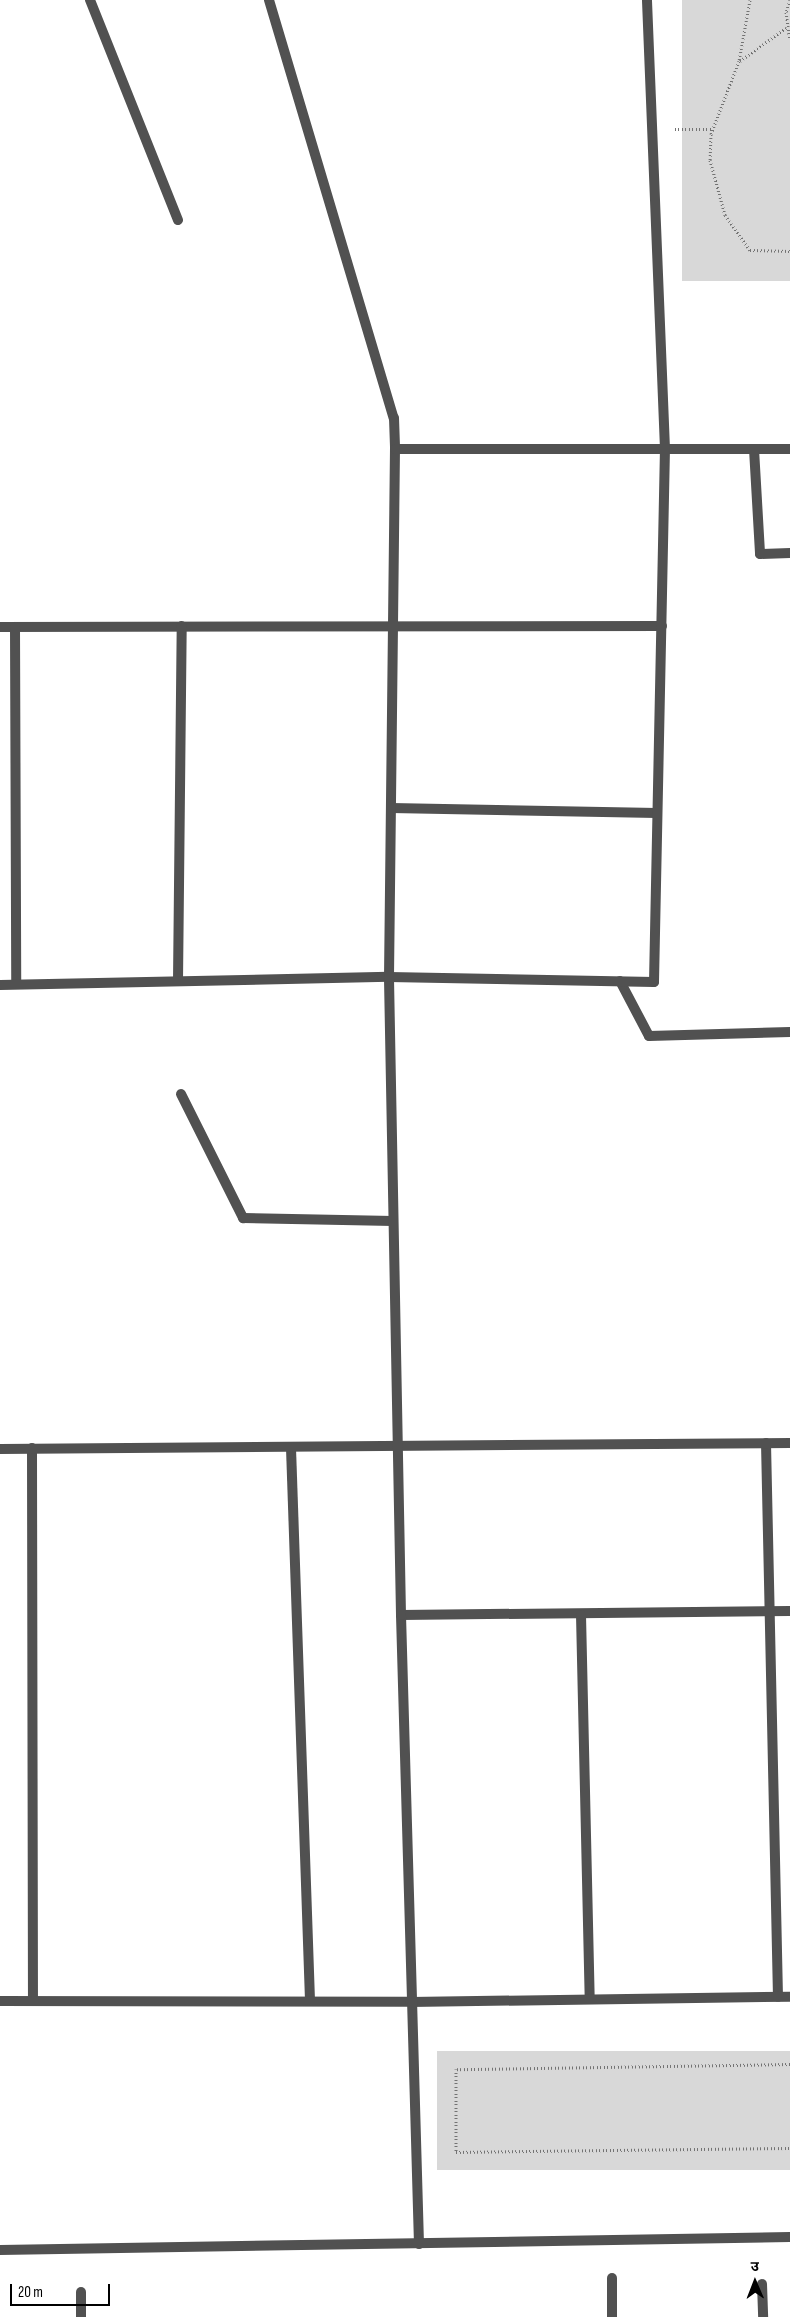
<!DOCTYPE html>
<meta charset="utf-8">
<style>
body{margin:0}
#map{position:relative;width:790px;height:2317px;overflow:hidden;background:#fff;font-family:"Sofia Sans Condensed","Noto Sans Devanagari",sans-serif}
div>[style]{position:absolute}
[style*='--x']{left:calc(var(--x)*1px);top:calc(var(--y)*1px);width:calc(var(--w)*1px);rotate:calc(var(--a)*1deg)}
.green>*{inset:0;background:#d8d8d8;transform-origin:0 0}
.path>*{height:3px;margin-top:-1.5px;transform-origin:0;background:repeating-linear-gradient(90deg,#737373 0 1px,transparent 0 3.5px)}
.minor>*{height:10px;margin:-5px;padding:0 5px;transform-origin:5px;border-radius:5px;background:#515151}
span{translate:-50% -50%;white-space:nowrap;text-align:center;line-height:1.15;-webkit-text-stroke:5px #fff;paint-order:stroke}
.north{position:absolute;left:730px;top:2257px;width:50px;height:50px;-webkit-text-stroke:4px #fff;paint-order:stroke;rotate:359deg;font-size:14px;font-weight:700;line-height:20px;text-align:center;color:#000}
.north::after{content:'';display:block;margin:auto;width:18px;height:22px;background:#000;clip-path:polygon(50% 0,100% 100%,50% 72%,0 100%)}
.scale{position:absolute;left:10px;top:2284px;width:100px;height:22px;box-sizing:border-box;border:2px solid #000;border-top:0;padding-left:6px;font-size:15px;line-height:18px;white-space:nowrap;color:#000;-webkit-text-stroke:4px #fff;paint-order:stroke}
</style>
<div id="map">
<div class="green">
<div style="left:682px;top:0;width:108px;height:281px"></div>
<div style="left:790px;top:2051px;width:119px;height:353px;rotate:90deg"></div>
</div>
<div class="path">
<div style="--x:750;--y:0;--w:62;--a:100.2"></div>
<div style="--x:739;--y:61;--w:78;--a:111"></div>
<div style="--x:711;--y:134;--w:26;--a:92"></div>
<div style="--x:710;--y:160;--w:57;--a:74.7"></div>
<div style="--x:725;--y:215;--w:43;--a:54.5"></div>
<div style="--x:750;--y:250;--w:40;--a:1.4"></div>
<div style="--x:790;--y:0;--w:13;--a:108"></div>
<div style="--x:786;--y:12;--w:27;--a:82"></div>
<div style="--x:740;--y:61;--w:57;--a:-35.7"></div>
<div style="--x:675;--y:129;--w:37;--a:0"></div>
<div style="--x:790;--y:2064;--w:334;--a:179.1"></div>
<div style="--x:456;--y:2069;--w:83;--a:90"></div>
<div style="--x:456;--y:2152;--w:334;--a:-0.7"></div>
</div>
<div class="minor">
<div style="--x:90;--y:0;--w:237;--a:68.2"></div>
<div style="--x:269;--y:0;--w:436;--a:73.4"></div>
<div style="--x:394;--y:418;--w:31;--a:88"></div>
<div style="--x:754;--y:449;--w:105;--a:86.7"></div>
<div style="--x:760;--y:554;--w:30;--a:-2"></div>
<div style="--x:0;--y:627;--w:662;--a:-0.09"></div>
<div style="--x:15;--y:627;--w:357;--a:89.8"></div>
<div style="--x:391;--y:808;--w:266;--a:1.1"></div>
<div style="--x:178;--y:981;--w:355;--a:-89.4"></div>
<div style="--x:620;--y:981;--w:62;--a:62.2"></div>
<div style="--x:649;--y:1036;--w:141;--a:-1.6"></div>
<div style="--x:0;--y:985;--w:389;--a:-1.2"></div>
<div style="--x:389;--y:977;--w:265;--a:1.1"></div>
<div style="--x:654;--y:982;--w:533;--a:-88.82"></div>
<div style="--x:665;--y:449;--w:449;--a:-92.3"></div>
<div style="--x:181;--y:1094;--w:139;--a:63.4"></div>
<div style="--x:243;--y:1218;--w:150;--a:1.1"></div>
<div style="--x:766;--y:1443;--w:554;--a:88.76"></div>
<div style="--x:32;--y:1448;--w:553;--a:89.9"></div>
<div style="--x:291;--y:1448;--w:553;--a:88.03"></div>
<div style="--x:0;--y:1449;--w:790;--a:-0.44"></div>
<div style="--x:401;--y:1615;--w:389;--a:-0.6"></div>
<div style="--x:581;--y:1615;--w:384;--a:88.7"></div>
<div style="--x:0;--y:2001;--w:410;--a:0.1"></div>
<div style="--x:410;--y:2002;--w:380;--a:-0.8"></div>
<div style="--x:419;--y:2244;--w:629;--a:-91.64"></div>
<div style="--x:401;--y:1615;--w:638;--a:-91.08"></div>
<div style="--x:389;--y:977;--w:528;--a:-89.35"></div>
<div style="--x:395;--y:449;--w:395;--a:0"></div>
<div style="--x:0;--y:2250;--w:790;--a:-0.94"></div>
<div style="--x:612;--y:2278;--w:39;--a:90"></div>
<div style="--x:762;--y:2284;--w:33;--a:88"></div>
<div style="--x:81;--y:2317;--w:25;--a:-90"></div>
</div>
<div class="north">उ</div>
<div class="scale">20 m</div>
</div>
